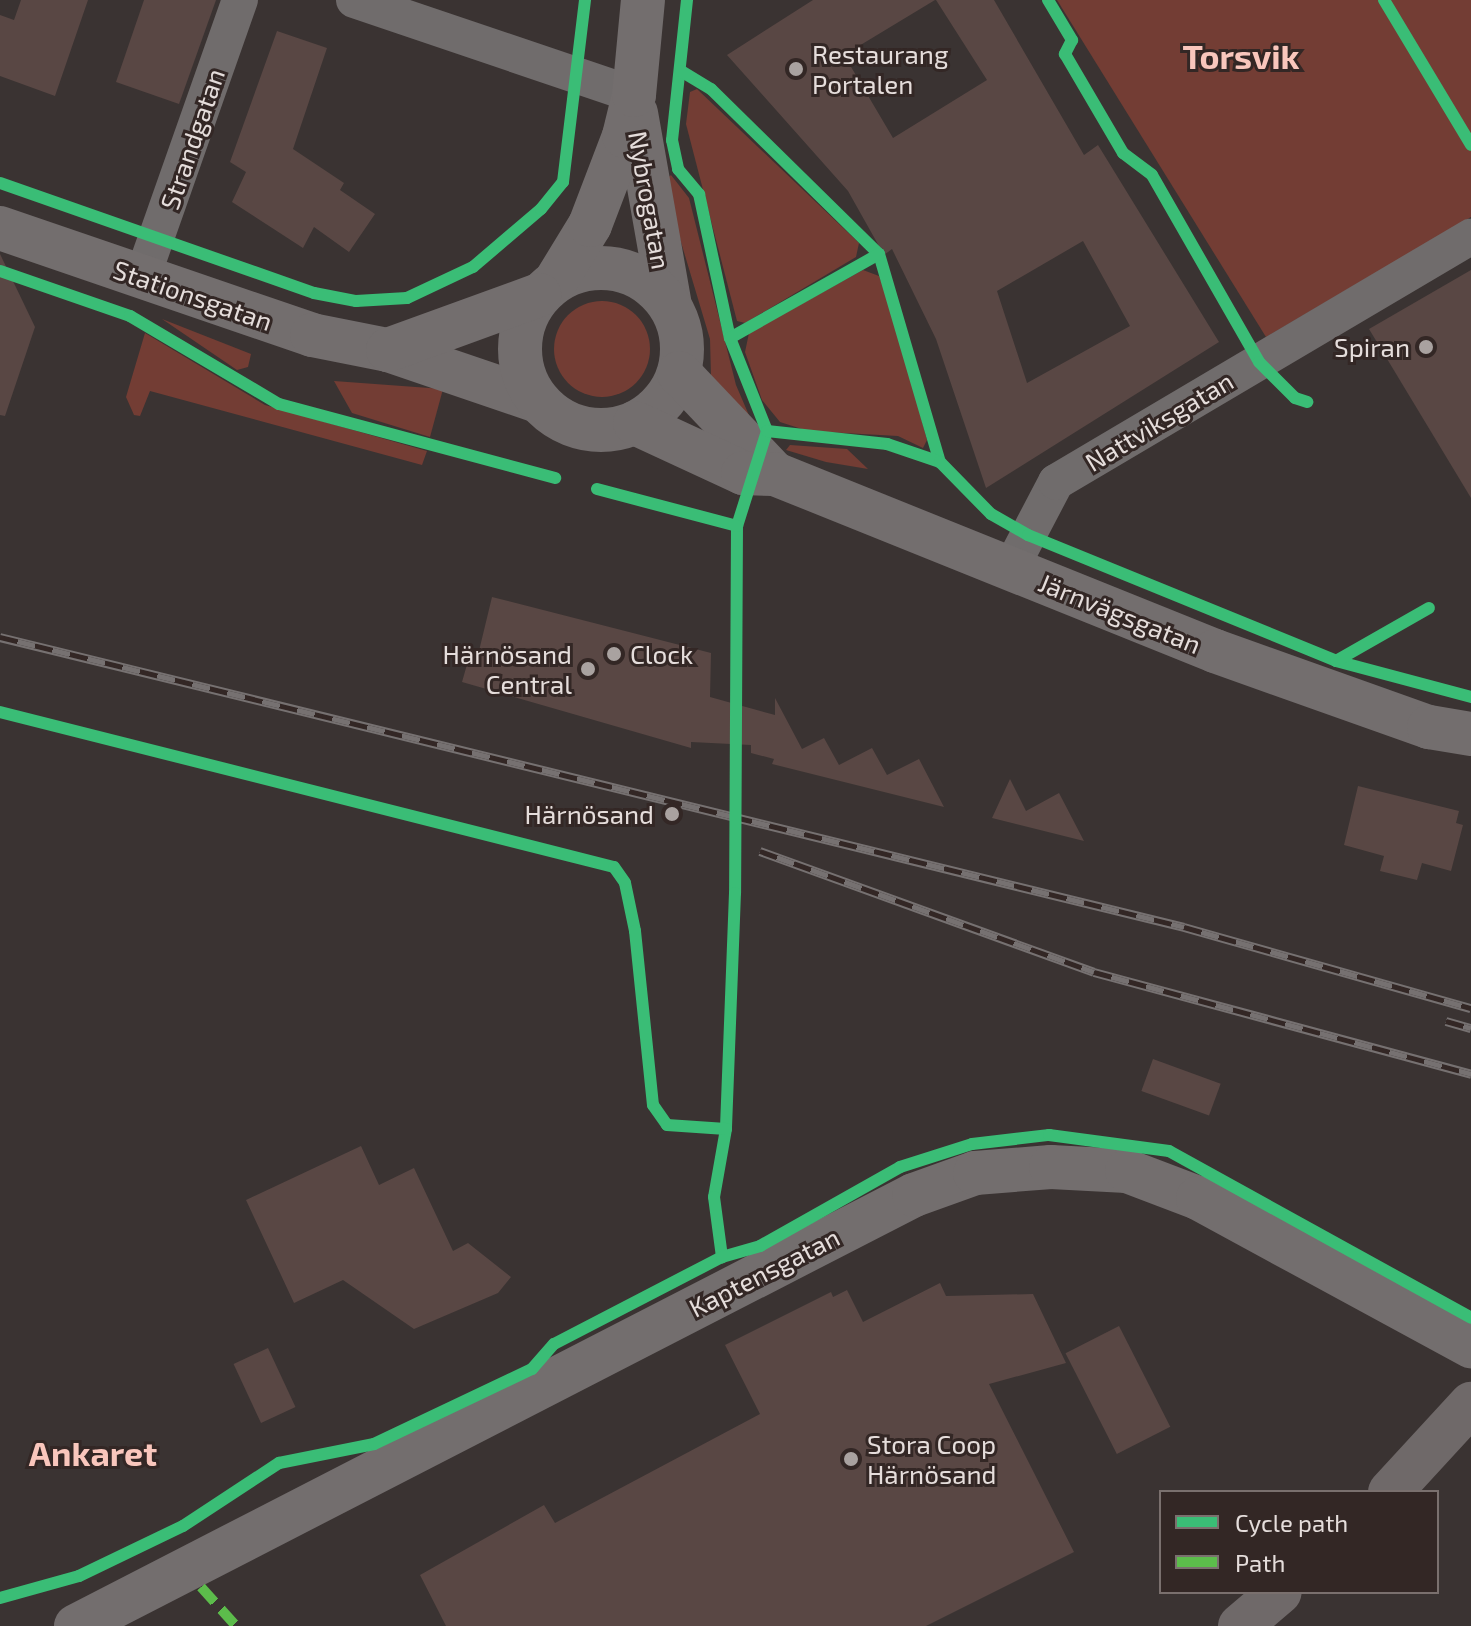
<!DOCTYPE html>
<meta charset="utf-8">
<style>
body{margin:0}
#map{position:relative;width:1471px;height:1626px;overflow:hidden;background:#3a3332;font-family:"Exo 2",sans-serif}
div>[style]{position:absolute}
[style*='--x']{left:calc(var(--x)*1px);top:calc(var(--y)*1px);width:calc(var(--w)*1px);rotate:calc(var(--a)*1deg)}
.green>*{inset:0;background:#733d34}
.round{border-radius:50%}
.building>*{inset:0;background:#594744;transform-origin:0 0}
.street>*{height:36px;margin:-18px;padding:0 18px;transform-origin:18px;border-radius:18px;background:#706c6c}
.secondary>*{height:44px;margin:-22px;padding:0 22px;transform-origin:22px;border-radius:22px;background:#736e6e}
.secondary>.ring{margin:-22px;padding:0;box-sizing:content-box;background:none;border:44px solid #736e6e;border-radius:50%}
.highway>*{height:44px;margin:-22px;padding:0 22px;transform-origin:22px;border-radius:22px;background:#6f6969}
.rail>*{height:9px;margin-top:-4.5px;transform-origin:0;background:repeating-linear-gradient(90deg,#332725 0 18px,#767171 0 36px);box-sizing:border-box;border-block:2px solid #767171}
.quiet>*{height:10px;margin-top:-5px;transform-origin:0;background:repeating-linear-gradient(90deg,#5cbc4b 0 20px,transparent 0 30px)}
.cycleway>*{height:12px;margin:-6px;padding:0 6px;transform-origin:6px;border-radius:6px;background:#3abd76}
.dots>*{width:22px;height:22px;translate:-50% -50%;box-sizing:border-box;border:4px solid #332725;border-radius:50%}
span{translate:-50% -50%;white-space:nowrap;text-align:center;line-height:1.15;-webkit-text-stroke:6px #332725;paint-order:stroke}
.poi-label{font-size:26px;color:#e5dddb}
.left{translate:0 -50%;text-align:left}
.right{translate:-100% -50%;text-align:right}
.street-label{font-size:26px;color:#e5dddb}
.district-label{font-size:34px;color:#f9c6bc;font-weight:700}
.legend{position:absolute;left:1159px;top:1490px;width:280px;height:104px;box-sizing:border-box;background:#332725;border:2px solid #7a706e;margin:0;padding:10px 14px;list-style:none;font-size:24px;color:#e5dddb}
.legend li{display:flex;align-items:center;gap:16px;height:40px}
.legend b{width:40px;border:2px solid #7a706e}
</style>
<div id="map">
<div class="green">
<div style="clip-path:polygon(1057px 0,1471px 0,1471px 217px,1266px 337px)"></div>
<div style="clip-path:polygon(697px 89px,859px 243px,856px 257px,745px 323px,737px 321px,686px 124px,690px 92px)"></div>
<div style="clip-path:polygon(671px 175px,689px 198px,736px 385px,751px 420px,711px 376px,710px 339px,663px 182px)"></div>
<div style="clip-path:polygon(863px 270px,879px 276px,893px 312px,927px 440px,923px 448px,898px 436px,808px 431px,780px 422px,762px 400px,745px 352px,749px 333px)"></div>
<div class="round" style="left:554px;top:301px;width:96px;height:96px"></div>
<div style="clip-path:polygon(162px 319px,251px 354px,248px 367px,237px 370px)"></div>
<div style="clip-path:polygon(145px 333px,265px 405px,427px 451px,422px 465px,150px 391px,140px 416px,134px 415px,126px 397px)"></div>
<div style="clip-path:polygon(334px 381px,443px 389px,430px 437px,352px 413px)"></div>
<div style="clip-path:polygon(790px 445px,847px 449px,868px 469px,826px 462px,786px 450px)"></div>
</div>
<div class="building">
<div style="clip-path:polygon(21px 0,88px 0,55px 96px,0 76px,0 15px,14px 20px)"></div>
<div style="clip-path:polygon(144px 0,216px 0,179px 104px,116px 82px)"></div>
<div style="clip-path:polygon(evenodd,813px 0,935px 0,844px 55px,893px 138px,987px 80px,936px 0,994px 0,1084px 155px,1098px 145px,1219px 342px,986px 488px,936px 339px,892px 249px,884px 255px,848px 191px,727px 55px,813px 0,1083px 241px,1130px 326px,1027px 383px,997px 291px,1083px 241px)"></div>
<div style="clip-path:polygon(277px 31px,327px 48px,293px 149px,344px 183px,340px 190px,375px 214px,349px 252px,314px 227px,303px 248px,232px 202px,246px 172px,230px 162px)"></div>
<div style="clip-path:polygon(0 254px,35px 327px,5px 416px,0 415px)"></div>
<div style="clip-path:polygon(1471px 270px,1471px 498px,1369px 329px)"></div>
<div style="clip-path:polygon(492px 597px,711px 653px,710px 697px,775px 715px,775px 698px,802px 749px,824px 738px,839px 765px,872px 748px,887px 775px,919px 759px,944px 807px,772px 764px,774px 759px,751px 753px,751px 745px,691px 742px,691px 748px,462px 682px,470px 654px,478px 655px)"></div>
<div style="clip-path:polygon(1010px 779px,1026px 811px,1059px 793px,1084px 841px,992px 818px)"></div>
<div style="clip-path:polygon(1358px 786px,1459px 811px,1456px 823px,1463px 825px,1451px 871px,1422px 863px,1417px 880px,1380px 871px,1384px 856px,1344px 845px)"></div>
<div style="left:1153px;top:1059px;width:72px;height:34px;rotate:20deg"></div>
<div style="clip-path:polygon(361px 1146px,379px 1185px,414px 1168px,453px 1251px,468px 1243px,511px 1277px,498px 1293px,414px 1329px,343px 1280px,294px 1303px,246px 1200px)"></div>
<div style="clip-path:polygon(940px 1283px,946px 1296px,1033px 1294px,1066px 1363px,989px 1384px,1074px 1552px,926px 1626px,446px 1626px,420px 1575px,544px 1505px,555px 1523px,760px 1414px,725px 1345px,831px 1292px,833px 1297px,847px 1290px,863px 1322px)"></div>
<div style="left:1119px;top:1326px;width:113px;height:60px;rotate:63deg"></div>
<div style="left:268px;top:1348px;width:65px;height:38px;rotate:65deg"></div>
</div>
<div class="street">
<div style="--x:354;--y:0;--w:296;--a:18.7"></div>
<div style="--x:142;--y:278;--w:295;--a:-70.6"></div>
<div style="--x:1011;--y:568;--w:97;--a:-62.4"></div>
<div style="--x:1056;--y:482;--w:482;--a:-30.6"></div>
</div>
<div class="secondary">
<div style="--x:636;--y:113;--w:195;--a:80"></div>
<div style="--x:0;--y:228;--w:330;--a:18.9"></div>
<div style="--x:312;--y:335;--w:77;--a:11.2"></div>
<div style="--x:388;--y:350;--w:158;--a:18.8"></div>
<div class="ring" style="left:520px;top:268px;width:118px;height:118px"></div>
<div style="--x:557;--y:279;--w:63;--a:-58.6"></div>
<div style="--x:590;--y:225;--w:95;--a:-69.1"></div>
<div style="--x:624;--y:136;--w:42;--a:-76.3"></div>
<div style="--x:634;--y:95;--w:95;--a:-84.6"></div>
<div style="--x:388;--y:350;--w:161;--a:-20"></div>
<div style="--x:679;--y:373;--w:139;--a:46.5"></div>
<div style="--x:635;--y:423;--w:119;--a:24.8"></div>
<div style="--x:743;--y:473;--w:32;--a:2"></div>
<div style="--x:775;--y:474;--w:474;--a:21.9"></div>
<div style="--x:1215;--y:651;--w:227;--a:19.6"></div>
<div style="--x:1429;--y:727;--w:43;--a:9.5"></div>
<div style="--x:76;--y:1626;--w:942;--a:-27.22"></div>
<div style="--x:914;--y:1195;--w:65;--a:-19.8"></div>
<div style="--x:975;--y:1173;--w:76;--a:-4.5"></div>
<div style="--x:1051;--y:1167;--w:76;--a:3"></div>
<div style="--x:1127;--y:1171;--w:76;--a:20.8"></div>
<div style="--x:1198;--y:1198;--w:311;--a:28.5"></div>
</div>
<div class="highway">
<div style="--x:1390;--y:1492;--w:120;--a:-47.4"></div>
<div style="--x:1240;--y:1626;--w:52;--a:-40.4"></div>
</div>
<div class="rail">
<div style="--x:0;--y:637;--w:1219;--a:13.76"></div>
<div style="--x:1184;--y:927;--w:298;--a:15.8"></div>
<div style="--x:760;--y:851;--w:355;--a:19.9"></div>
<div style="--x:1094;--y:972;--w:391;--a:15.1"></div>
<div style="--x:1446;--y:1021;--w:26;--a:16"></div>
</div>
<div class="quiet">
<div style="--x:201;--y:1587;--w:52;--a:48.1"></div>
</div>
<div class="cycleway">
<div style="--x:687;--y:0;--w:141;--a:96.1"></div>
<div style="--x:672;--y:140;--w:30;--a:78"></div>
<div style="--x:678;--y:169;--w:33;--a:50"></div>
<div style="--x:699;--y:194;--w:147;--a:77.9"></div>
<div style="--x:730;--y:338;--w:100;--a:68.3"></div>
<div style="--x:767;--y:431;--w:100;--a:107.5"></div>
<div style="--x:737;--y:526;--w:367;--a:90.3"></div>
<div style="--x:735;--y:893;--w:236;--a:92.2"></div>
<div style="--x:726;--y:1129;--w:69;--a:100"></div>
<div style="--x:714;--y:1197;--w:61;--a:82.4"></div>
<div style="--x:1048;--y:0;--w:47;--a:59"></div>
<div style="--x:1072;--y:40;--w:16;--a:117"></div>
<div style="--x:1065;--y:54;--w:115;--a:59.6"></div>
<div style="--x:1123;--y:153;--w:36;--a:37"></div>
<div style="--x:1152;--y:175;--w:215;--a:60.2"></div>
<div style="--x:1259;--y:362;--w:51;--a:45"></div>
<div style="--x:1295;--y:398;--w:13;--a:18"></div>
<div style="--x:1384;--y:0;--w:169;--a:59"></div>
<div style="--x:681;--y:71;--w:35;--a:31"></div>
<div style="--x:711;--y:89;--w:235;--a:44.5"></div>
<div style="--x:879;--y:254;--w:217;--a:73.7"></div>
<div style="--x:0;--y:183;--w:333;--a:19.3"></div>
<div style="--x:314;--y:293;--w:43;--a:10.8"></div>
<div style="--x:356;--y:301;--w:51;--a:-3.4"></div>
<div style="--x:407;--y:298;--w:73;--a:-25.2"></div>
<div style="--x:473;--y:267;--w:89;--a:-40.5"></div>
<div style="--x:541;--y:209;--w:35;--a:-51"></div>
<div style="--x:563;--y:182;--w:183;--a:-83.1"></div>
<div style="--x:0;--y:271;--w:138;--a:19.1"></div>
<div style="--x:130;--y:316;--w:173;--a:30.6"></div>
<div style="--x:279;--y:404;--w:286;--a:15"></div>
<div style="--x:730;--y:338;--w:171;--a:-29.4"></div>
<div style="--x:767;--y:431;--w:121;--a:6.2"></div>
<div style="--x:887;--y:444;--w:56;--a:18.8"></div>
<div style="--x:940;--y:462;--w:73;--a:45.6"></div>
<div style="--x:991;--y:514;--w:43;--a:29.6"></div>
<div style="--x:1028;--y:535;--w:333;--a:22.2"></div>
<div style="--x:1336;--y:661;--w:140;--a:14.9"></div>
<div style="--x:597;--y:489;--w:145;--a:14.8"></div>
<div style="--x:1336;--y:661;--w:107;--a:-29.7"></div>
<div style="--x:0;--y:712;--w:633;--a:14.17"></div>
<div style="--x:614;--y:867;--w:19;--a:55"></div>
<div style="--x:625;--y:883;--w:49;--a:78.2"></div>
<div style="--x:635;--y:931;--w:175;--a:84.1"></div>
<div style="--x:653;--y:1105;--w:24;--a:55"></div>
<div style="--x:667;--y:1125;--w:59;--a:3.9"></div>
<div style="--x:0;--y:1598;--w:82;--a:-15.6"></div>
<div style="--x:79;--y:1576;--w:115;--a:-25.7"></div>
<div style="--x:183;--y:1526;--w:115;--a:-33.3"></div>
<div style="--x:279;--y:1463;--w:97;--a:-11.3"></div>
<div style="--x:374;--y:1444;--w:175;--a:-25.4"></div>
<div style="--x:532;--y:1369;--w:33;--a:-49"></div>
<div style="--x:554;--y:1344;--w:189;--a:-27.4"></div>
<div style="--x:722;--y:1257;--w:40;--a:-16"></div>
<div style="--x:760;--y:1246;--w:161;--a:-29.4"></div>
<div style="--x:900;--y:1167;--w:76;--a:-17.7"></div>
<div style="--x:972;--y:1144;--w:78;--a:-6.7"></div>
<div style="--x:1049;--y:1135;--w:121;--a:7.6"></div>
<div style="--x:1169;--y:1151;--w:345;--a:28.9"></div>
</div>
<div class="dots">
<div style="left:796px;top:69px;background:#a9a2a0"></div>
<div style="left:1426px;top:347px;background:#a9a2a0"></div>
<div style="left:614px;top:654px;background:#a9a2a0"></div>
<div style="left:588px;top:669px;background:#a9a2a0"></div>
<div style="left:672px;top:814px;background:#a9a2a0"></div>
<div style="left:851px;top:1459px;background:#a9a2a0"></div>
</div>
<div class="poi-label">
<span class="left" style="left:812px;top:69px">Restaurang<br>Portalen</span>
<span class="right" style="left:1410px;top:347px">Spiran</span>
<span class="right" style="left:572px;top:669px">Härnösand<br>Central</span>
<span class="left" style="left:630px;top:654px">Clock</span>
<span class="right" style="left:654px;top:814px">Härnösand</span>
<span class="left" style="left:867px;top:1459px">Stora Coop<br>Härnösand</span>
</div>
<div class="street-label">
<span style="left:192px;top:139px;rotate:-71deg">Strandgatan</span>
<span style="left:650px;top:200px;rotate:80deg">Nybrogatan</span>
<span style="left:193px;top:295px;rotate:19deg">Stationsgatan</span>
<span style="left:1159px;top:421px;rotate:-31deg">Nattviksgatan</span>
<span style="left:1120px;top:613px;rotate:22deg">Järnvägsgatan</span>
<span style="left:764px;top:1272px;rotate:-27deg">Kaptensgatan</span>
</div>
<div class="district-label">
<span style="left:1241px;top:56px">Torsvik</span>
<span style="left:93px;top:1453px">Ankaret</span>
</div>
<ul class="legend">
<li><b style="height:10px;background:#3abd76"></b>Cycle path</li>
<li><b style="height:10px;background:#5cbc4b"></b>Path</li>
</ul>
</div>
